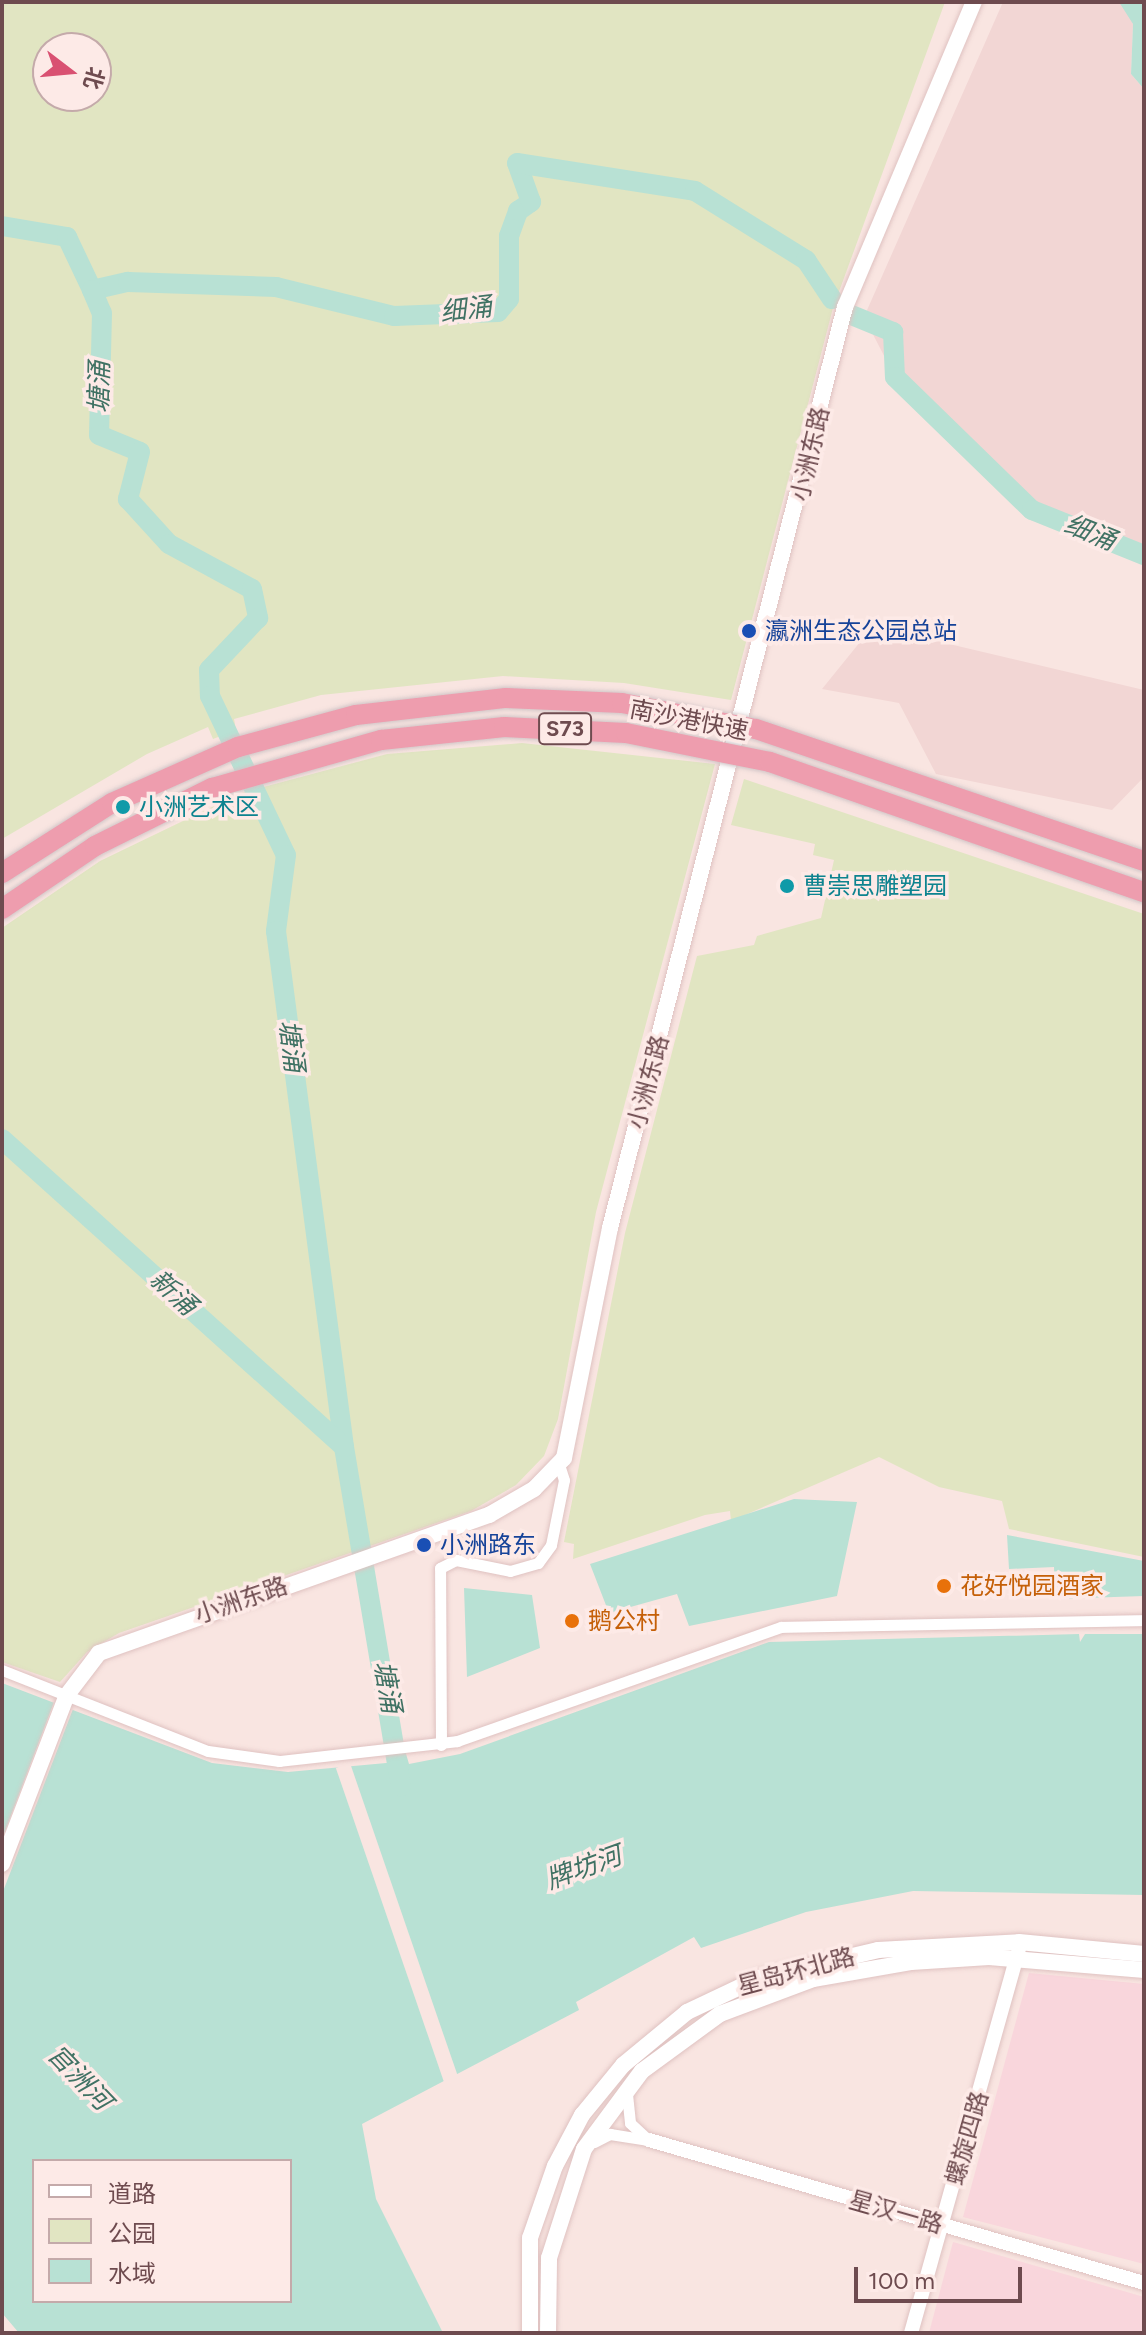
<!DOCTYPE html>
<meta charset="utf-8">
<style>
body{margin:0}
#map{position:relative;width:1146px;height:2335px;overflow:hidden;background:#f9e5e1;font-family:Figtree,"Noto Sans SC",sans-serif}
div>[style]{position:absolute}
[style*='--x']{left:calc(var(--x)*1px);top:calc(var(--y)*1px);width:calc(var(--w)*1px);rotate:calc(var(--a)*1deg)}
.residential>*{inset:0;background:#f2d6d4}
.commercial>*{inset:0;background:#f9d6dc}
.green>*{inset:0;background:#e1e5c2}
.water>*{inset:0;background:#b8e1d4}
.pier>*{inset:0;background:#f9e5e1;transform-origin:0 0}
.river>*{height:20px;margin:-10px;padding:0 10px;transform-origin:10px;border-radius:10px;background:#b8e1d4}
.roads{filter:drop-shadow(0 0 2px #dfc2c1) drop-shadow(0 0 2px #dfc2c1)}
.minor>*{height:11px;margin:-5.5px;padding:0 5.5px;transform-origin:5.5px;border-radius:5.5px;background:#fff}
.tertiary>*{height:14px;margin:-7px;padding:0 7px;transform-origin:7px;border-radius:7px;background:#fff}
.secondary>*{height:16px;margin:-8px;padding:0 8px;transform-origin:8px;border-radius:8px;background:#fff}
.bridges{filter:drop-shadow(0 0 2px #d1c5c7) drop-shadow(0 0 2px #d1c5c7)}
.motorway-bridge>*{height:20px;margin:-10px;padding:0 10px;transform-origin:10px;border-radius:10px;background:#ee9dae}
.dots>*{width:22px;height:22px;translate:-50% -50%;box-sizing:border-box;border:4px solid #fdeae7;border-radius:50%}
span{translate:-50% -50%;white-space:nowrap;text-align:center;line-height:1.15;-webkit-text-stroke:7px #fdeae7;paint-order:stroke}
.shield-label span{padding:2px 6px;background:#fdeae7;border:2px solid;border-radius:6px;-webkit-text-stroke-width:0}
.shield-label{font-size:22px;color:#6e4b4f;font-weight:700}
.street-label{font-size:24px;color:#6e4b4f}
.transit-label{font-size:24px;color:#164399}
.left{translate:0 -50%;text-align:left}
.culture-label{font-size:24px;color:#0d838f}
.food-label{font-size:24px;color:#c56008}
.water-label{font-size:26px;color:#407264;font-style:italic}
.frame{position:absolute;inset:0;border:4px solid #6e4b4f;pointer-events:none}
.legend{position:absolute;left:32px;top:2159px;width:260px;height:144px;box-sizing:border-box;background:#fdeae7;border:2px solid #c4aaaa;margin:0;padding:10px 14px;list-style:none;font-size:24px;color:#6e4b4f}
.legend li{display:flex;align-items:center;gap:16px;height:40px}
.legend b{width:40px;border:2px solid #c4aaaa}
.north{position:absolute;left:32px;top:32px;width:80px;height:80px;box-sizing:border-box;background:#fdeae7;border:2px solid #c4aaaa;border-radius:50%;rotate:106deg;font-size:22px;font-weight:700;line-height:32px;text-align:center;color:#6e4b4f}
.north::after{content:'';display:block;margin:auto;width:28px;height:36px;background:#d95172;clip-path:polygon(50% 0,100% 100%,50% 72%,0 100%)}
.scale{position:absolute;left:854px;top:2267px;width:168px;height:36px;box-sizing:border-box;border:4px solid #6e4b4f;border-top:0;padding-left:10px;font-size:24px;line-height:28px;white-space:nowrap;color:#6e4b4f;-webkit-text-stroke:6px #fdeae7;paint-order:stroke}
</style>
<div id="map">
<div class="residential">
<div style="clip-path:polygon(1003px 2px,1126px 2px,1133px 24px,1131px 74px,1144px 89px,1144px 555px,1032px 510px,895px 377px,864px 317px)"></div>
<div style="clip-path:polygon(873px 626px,1144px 690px,1144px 777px,1112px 810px,936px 774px,899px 703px,822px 689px)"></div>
</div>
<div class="commercial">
<div style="clip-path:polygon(1029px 1973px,1144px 1984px,1144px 2264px,963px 2217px)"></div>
<div style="clip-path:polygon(953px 2242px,1144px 2297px,1144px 2333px,929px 2333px)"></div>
</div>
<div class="green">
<div style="clip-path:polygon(evenodd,2px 2px,945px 2px,833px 308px,731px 700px,624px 683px,503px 676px,321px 695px,234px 719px,236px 730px,213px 739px,208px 727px,147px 754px,2px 839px,2px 2px,48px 48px,96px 48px,96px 96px,48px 96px,48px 48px)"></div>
<div style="clip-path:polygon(522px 743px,715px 764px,596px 1212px,558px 1419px,544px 1456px,516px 1485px,471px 1511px,119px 1633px,87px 1652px,60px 1682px,2px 1662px,2px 928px,100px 861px,241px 793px,387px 754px)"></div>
<div style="clip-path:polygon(744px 779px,1144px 914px,1144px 1557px,1009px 1529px,1002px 1501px,939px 1487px,879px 1457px,731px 1521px,730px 1511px,705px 1515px,573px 1559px,574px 1544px,564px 1542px,625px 1233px,697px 956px,754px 945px,757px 936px,821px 918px,834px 860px,813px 855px,815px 844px,731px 825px)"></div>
</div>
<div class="water">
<div style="clip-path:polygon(1119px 2px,1144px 2px,1144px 89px,1131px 74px,1133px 24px)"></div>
<div style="clip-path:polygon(794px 1499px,857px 1502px,837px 1596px,689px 1626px,677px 1594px,609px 1613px,590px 1564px)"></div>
<div style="clip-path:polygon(1007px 1535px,1144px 1561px,1144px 1596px,1055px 1599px,1054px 1567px,1009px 1569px)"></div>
<div style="clip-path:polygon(464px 1588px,532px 1595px,540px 1648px,467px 1677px)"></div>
<div style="clip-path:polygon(evenodd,1079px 1634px,1080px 1642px,1085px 1634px,1144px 1634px,1144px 1895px,913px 1891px,806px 1912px,701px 1948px,694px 1937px,576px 2002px,579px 2010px,362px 2124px,376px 2199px,443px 2333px,19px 2333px,2px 2313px,2px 1683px,212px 1763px,288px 1772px,397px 1762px,401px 1737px,409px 1764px,460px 1754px,769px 1642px,1079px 1634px,34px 2161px,290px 2161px,290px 2301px,34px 2301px,34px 2161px)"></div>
</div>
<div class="pier">
<div style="clip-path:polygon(54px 1702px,73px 1709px,2px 1894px,2px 1839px)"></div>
<div style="left:350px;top:1763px;width:333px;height:15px;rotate:71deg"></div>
</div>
<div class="river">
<div style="--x:2;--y:226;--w:66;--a:9.6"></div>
<div style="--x:67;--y:237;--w:59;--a:64.7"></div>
<div style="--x:92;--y:290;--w:37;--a:-13"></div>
<div style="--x:128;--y:282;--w:148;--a:1.9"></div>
<div style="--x:276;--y:287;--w:122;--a:13.8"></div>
<div style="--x:394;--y:316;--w:104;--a:-2.2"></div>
<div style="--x:498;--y:312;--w:17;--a:-50"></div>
<div style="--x:509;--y:299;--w:63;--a:-90"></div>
<div style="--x:509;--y:236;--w:27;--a:-70"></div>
<div style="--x:518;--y:211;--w:16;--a:-35"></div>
<div style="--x:531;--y:202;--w:41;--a:-109.7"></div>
<div style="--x:517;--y:163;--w:180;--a:8.9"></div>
<div style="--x:695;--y:191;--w:131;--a:31.9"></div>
<div style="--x:806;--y:260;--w:47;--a:56.3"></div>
<div style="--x:92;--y:290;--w:25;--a:67"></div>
<div style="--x:102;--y:313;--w:122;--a:91.4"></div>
<div style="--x:99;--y:435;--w:44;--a:22.5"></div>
<div style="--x:140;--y:452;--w:49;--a:104.3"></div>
<div style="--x:128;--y:499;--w:61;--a:47.7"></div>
<div style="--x:169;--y:544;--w:94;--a:28.5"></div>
<div style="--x:252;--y:589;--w:30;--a:78"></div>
<div style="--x:258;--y:618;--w:71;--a:133.3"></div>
<div style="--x:209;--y:670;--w:26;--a:88"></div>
<div style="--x:210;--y:696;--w:176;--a:64.5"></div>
<div style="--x:286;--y:855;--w:77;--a:97.5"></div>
<div style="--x:276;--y:931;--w:520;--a:82.49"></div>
<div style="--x:344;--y:1447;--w:344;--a:80.5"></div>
<div style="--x:849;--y:314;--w:48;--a:22.2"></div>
<div style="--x:893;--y:332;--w:45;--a:87.5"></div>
<div style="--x:895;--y:377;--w:191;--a:44.2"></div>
<div style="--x:1032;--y:510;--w:121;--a:21.9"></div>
<div style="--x:2;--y:1139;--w:460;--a:42"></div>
</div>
<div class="roads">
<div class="minor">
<div style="--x:2;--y:1670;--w:221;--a:21.5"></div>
<div style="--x:208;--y:1751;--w:72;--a:8"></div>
<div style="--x:279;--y:1761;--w:179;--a:-6.4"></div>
<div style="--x:457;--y:1741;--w:343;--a:-19.4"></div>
<div style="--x:781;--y:1627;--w:363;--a:-1.1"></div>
<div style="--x:441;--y:1745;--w:177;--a:-90.3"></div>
<div style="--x:440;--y:1568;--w:18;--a:-27"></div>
<div style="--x:456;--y:1560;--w:55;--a:11.5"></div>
<div style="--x:510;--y:1571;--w:29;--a:-16"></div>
<div style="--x:538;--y:1563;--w:22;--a:-54"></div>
<div style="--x:551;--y:1545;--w:66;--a:-78.7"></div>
<div style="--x:564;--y:1480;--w:16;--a:-108"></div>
<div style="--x:627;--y:2094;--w:29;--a:84"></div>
<div style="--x:630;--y:2123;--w:21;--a:43"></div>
<div style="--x:594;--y:2142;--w:18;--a:-27"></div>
<div style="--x:610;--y:2134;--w:39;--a:9"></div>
</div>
<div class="tertiary">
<div style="--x:649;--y:2140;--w:515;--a:16.11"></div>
<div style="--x:911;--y:2333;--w:400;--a:-74.3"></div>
</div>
<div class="secondary">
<div style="--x:2;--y:1864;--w:181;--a:-69"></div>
<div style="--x:67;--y:1695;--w:53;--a:-52.7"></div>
<div style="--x:99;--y:1653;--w:414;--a:-19.5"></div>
<div style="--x:489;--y:1515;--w:52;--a:-30"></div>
<div style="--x:534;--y:1489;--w:43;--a:-45.9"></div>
<div style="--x:564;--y:1458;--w:235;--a:-78.7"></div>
<div style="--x:610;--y:1228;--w:951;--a:-75.69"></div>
<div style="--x:845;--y:307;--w:331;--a:-67.1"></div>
<div style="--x:530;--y:2333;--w:95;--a:-90"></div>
<div style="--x:530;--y:2238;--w:76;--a:-70.9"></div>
<div style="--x:555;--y:2166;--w:58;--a:-62.1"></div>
<div style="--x:582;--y:2115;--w:65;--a:-50.6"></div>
<div style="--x:623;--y:2065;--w:83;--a:-39.6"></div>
<div style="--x:687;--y:2012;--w:80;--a:-25.3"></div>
<div style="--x:759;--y:1978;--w:122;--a:-13.2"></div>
<div style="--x:878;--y:1950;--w:141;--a:-3.2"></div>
<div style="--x:1019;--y:1942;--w:126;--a:5.5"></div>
<div style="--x:548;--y:2333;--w:75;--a:-89.2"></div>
<div style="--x:549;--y:2258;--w:114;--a:-72.2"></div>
<div style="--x:584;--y:2149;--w:97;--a:-53.4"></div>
<div style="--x:642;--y:2071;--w:97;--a:-36.2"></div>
<div style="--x:720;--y:2014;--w:99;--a:-20.6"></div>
<div style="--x:813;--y:1979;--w:99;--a:-9.8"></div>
<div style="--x:911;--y:1962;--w:78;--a:-3.7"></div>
<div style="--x:989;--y:1957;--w:156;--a:4.8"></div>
</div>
</div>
<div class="bridges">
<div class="motorway-bridge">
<div style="--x:2;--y:873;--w:130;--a:-32.5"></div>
<div style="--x:112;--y:803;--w:138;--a:-24"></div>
<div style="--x:238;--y:747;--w:122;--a:-15.2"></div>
<div style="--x:356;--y:715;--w:151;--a:-6.5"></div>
<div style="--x:506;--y:698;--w:116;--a:2.5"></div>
<div style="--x:622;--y:703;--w:136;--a:11"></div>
<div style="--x:756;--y:729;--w:410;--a:18.8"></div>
<div style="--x:2;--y:909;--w:112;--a:-34.1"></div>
<div style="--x:95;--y:846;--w:131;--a:-26.4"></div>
<div style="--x:212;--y:788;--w:176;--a:-15.9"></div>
<div style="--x:381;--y:740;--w:124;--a:-6"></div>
<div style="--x:504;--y:727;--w:122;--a:2.8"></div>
<div style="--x:626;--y:733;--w:147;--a:11.4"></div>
<div style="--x:770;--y:762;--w:396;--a:19.2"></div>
</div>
</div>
<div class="dots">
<div style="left:749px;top:631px;background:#1a4fb4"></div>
<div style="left:123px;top:807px;background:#0f9aa8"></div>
<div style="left:787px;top:886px;background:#0f9aa8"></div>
<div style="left:424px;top:1545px;background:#1a4fb4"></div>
<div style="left:944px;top:1586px;background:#e8710a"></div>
<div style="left:572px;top:1621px;background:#e8710a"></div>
</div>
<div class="shield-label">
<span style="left:565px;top:729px">S73</span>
</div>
<div class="street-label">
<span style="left:810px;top:454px;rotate:-77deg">小洲东路</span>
<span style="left:689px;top:720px;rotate:11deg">南沙港快速</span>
<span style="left:648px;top:1082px;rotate:-75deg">小洲东路</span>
<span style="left:241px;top:1600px;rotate:-19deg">小洲东路</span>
<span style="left:796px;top:1971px;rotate:-15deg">星岛环北路</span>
<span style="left:967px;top:2138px;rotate:-74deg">螺旋四路</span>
<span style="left:896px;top:2212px;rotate:16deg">星汉一路</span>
</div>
<div class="transit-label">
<span class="left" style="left:765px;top:631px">瀛洲生态公园总站</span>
<span class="left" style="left:440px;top:1545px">小洲路东</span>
</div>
<div class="culture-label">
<span class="left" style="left:139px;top:807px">小洲艺术区</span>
<span class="left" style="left:803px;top:886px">曹崇思雕塑园</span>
</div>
<div class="food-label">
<span class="left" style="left:960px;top:1586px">花好悦园酒家</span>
<span class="left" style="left:588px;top:1621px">鹅公村</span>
</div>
<div class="water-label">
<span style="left:466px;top:310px;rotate:-7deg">细涌</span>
<span style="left:100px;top:387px;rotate:-89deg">塘涌</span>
<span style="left:1090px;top:533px;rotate:22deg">细涌</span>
<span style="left:291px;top:1046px;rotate:83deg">塘涌</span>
<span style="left:173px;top:1293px;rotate:42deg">新涌</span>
<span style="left:387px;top:1687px;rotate:80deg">塘涌</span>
<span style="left:584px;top:1868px;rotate:-20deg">牌坊河</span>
<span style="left:79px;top:2078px;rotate:46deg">官洲河</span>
</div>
<div class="frame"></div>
<ul class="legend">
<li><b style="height:10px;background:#fff"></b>道路</li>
<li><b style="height:22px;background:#e1e5c2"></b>公园</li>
<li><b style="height:22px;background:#b8e1d4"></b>水域</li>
</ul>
<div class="north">北</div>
<div class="scale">100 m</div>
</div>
